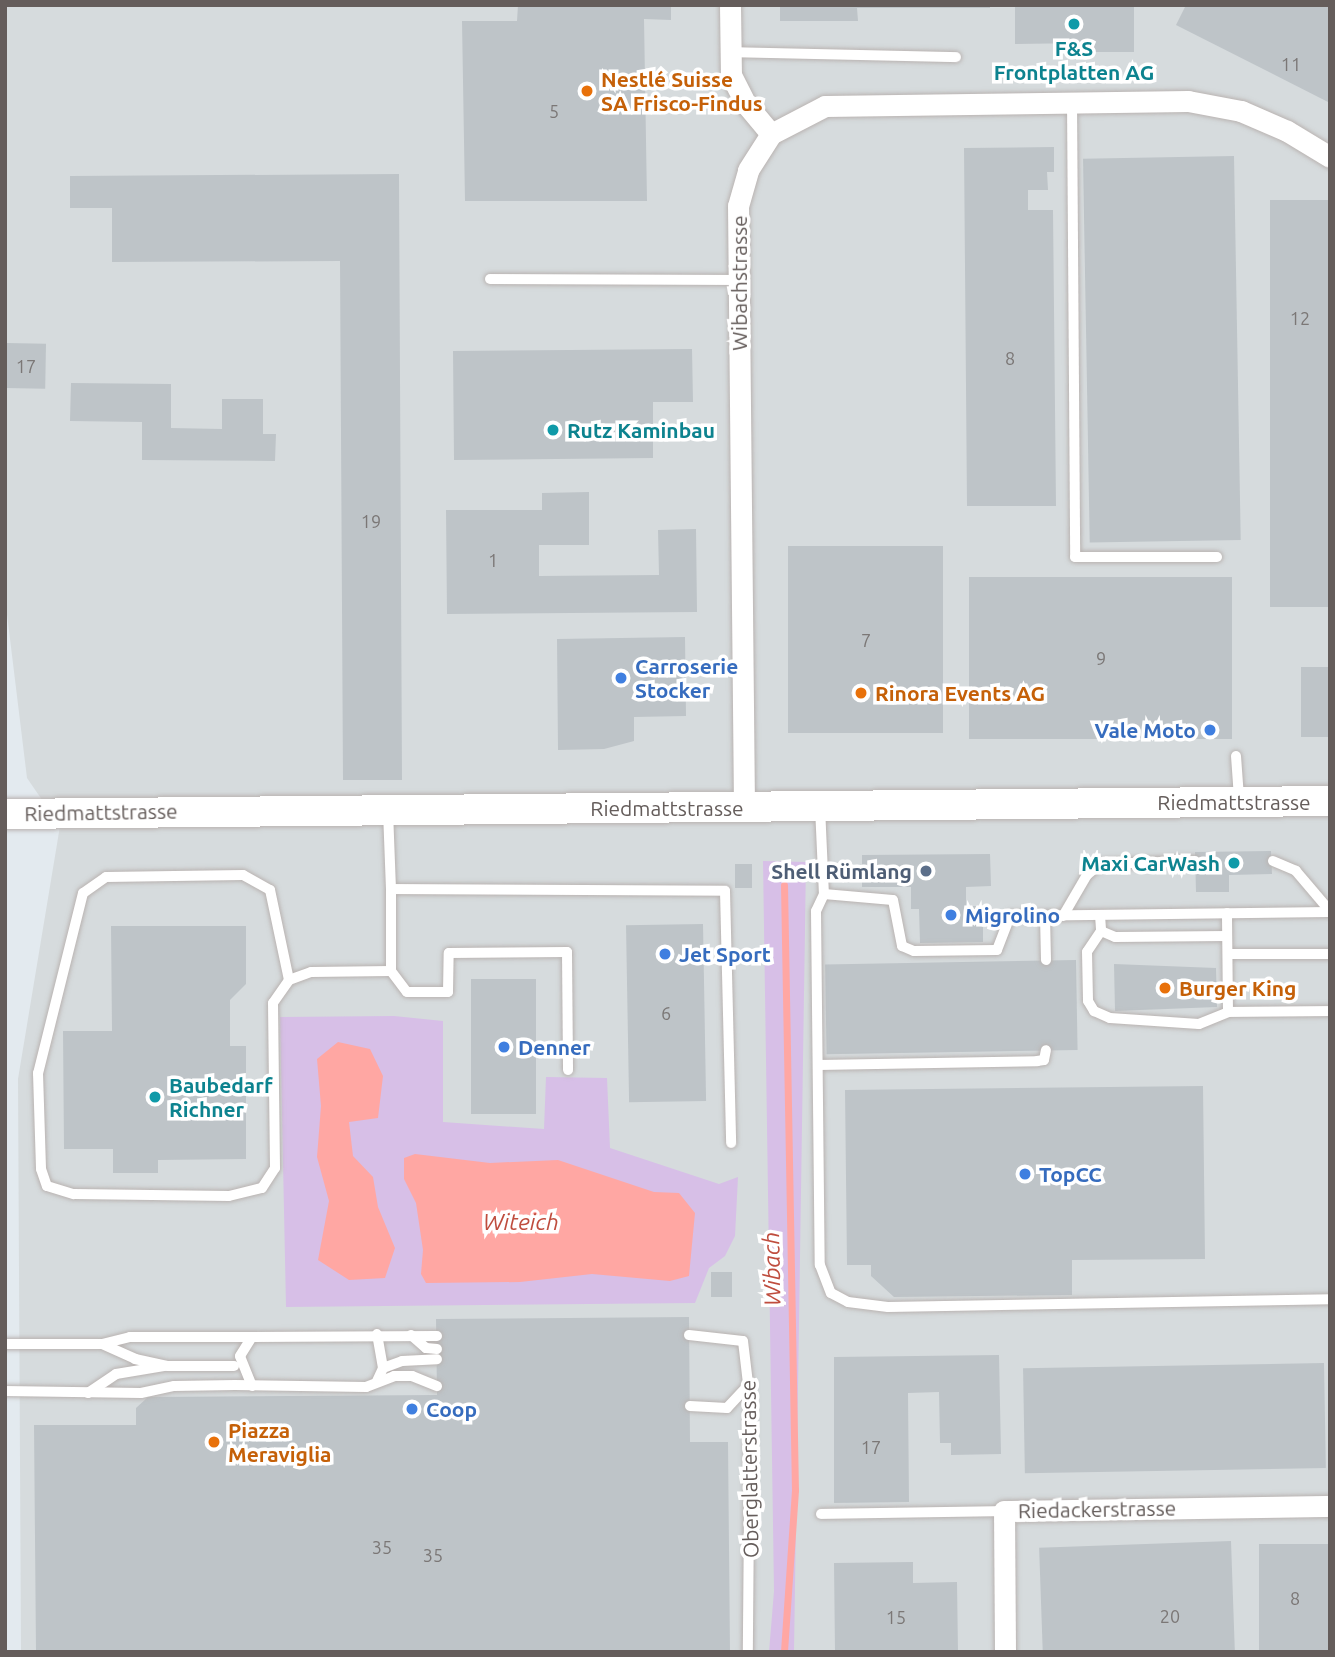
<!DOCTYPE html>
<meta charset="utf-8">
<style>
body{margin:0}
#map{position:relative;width:1335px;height:1657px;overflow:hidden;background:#e3eaef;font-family:Ubuntu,sans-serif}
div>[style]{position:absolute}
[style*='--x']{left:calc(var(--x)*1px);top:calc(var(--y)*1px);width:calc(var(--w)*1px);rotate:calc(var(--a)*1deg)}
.industrial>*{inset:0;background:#d6dbdd}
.green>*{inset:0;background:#d7bfe7}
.water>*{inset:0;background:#ffa7a3}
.stream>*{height:7px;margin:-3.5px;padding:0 3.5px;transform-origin:3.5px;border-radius:3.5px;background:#ffa7a3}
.building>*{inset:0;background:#bec4c8;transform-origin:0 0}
.roads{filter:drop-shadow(0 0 2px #b9b3b1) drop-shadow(0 0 2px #b9b3b1)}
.service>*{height:10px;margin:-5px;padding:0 5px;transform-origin:5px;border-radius:5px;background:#fff}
.minor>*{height:21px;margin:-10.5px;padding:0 10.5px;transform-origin:10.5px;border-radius:10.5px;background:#fff}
.secondary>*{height:30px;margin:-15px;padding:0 15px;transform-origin:15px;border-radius:15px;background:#fff}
.dots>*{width:19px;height:19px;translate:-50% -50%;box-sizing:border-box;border:4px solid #fff;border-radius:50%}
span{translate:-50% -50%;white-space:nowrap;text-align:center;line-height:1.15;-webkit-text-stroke:7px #fff;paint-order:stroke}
.number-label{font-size:18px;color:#7b7776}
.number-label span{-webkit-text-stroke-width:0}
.culture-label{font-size:21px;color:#0d838f;font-weight:700}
.left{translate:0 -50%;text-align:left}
.right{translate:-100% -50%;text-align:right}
.food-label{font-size:21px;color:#c56008;font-weight:700}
.street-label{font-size:21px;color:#655d5b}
.shop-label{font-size:21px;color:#366cbe;font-weight:700}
.service-label{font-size:21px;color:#4e5e75;font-weight:700}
.water-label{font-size:23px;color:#bf4d3e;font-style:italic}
.frame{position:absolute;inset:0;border:7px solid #655d5b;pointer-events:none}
</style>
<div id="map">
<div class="industrial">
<div style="clip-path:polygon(5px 5px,1330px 5px,1330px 1652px,21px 1652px,18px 1079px,60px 826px,27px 778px,5px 598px)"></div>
</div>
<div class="green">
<div style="clip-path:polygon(763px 861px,806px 862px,794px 1652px,769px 1652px,774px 1591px)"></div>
<div style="clip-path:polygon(394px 1016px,443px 1021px,443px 1122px,544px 1129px,546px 1077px,607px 1078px,610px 1148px,719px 1184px,738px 1177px,735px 1236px,725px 1256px,709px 1268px,695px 1303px,286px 1307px,280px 1017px)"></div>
</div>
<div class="water">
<div style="clip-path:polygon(338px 1042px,370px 1049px,383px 1076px,378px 1118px,349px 1122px,353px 1156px,373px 1177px,378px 1207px,395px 1248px,385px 1278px,349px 1280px,318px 1260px,329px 1201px,317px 1157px,321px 1106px,317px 1059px)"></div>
<div style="clip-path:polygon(415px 1154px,490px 1163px,558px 1160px,654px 1192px,679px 1193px,695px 1213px,689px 1276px,670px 1281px,592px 1274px,520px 1282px,426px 1283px,421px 1274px,423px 1250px,416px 1203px,404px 1179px,404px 1158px)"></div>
</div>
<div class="stream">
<div style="--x:784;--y:885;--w:605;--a:88.96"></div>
<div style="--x:795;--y:1490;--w:162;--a:93.9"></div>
</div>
<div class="building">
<div style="clip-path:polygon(518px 5px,671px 5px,671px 20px,644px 19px,647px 201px,465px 201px,462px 21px,517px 21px)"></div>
<div style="clip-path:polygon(780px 5px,990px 5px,990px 8px,857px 8px,858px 21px,780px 21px)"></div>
<div style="clip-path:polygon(1015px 5px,1134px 5px,1134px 52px,1084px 52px,1083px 43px,1015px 44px)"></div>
<div style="clip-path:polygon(1186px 5px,1330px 5px,1330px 103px,1176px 25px)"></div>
<div style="clip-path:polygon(1054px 147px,1054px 172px,1047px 172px,1048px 190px,1028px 190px,1028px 210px,1053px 210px,1056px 506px,967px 506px,964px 148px)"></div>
<div style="left:1234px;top:156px;width:384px;height:151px;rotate:89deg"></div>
<div style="clip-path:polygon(399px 174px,402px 780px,343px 780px,340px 261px,112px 262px,112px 208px,70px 208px,70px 176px)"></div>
<div style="left:1270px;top:200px;width:60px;height:407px"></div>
<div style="left:6px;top:343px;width:40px;height:45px;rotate:1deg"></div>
<div style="clip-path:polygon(692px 349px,693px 402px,653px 402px,653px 458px,454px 460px,453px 351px)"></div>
<div style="clip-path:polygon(71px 383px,171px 384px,171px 428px,222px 429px,222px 399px,263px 399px,263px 434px,276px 434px,275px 461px,142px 460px,142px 422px,70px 421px)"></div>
<div style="clip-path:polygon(589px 492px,589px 545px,539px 545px,539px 576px,659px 575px,658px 530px,696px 529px,697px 612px,447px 614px,446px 510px,542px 510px,542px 493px)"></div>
<div style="left:943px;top:546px;width:187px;height:155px;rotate:90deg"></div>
<div style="left:1232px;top:577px;width:162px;height:263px;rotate:90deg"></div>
<div style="clip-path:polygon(685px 637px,686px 716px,634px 717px,634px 741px,604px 749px,558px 750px,557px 639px)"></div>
<div style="left:1330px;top:667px;width:70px;height:29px;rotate:90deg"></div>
<div style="clip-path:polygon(1271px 851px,1272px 874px,1229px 875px,1229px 892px,1196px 892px,1195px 852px)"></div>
<div style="clip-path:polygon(990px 854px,991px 886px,966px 887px,966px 906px,983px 906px,983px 942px,920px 943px,919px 909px,911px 909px,911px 887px,862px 887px,862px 855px)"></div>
<div style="left:735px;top:864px;width:17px;height:24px"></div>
<div style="left:703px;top:924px;width:177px;height:77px;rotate:89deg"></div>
<div style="clip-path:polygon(111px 926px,246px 926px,246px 984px,230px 1000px,230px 1046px,246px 1046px,246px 1159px,158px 1160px,158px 1173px,113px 1173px,113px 1149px,64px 1149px,63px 1031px,112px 1031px)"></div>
<div style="left:1076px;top:960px;width:90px;height:251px;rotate:89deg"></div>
<div style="clip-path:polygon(1114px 964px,1216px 968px,1217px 1007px,1115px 1011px)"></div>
<div style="left:536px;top:979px;width:135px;height:65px;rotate:90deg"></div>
<div style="clip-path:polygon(1203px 1086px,1205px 1259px,1072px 1260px,1072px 1295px,894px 1297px,871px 1276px,871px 1265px,847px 1265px,845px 1090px)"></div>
<div style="left:711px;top:1272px;width:21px;height:25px"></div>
<div style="clip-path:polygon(689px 1317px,690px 1442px,728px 1442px,730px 1652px,36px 1652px,34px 1425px,136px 1425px,136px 1408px,148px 1397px,437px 1395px,436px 1319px)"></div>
<div style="clip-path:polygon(999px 1355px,1001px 1454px,951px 1455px,951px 1443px,940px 1443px,939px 1392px,908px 1393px,909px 1502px,834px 1503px,834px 1357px)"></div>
<div style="left:1324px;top:1363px;width:105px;height:301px;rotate:89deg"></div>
<div style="left:1231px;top:1541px;width:111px;height:192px;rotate:88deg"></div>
<div style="left:1330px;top:1544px;width:108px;height:71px;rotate:90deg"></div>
<div style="clip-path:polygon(913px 1562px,913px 1583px,957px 1582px,958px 1652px,835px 1652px,834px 1563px)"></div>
</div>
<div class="roads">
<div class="service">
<div style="--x:730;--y:52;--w:226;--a:1.3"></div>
<div style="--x:1072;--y:101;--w:456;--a:89.6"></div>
<div style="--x:1075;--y:557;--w:142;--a:0"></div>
<div style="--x:490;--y:279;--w:249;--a:0.2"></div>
<div style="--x:1236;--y:756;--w:42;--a:85.9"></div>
<div style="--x:820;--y:807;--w:87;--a:87.4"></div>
<div style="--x:824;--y:894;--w:69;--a:5"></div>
<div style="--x:893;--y:900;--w:47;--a:78.9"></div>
<div style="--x:902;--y:946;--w:13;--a:23"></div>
<div style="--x:914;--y:951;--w:83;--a:-0.7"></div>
<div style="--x:997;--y:950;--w:36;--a:-69"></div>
<div style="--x:1010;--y:916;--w:320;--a:-0.7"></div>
<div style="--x:388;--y:811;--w:78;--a:87.8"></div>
<div style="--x:391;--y:889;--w:334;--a:0.3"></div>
<div style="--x:725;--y:891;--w:252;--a:88.6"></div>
<div style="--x:1273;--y:861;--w:25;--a:23"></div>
<div style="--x:1296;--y:871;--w:52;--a:49.6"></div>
<div style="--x:824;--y:894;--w:19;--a:115"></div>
<div style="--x:816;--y:911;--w:354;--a:89.4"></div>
<div style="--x:820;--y:1265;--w:30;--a:69"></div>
<div style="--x:831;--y:1293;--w:19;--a:28"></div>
<div style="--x:848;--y:1302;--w:40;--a:7.1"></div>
<div style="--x:888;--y:1307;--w:442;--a:-1"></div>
<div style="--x:1100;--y:915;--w:16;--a:86"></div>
<div style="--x:1101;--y:931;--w:25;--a:124"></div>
<div style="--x:1087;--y:952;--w:49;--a:88.8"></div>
<div style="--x:1088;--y:1001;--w:12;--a:59"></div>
<div style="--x:1094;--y:1011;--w:17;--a:24"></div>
<div style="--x:1110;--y:1018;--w:89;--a:3.9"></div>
<div style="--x:1199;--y:1024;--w:31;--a:-22"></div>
<div style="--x:1228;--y:1012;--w:99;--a:-90.6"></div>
<div style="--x:1045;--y:916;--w:44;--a:88.7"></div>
<div style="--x:1063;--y:916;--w:48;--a:-59.7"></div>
<div style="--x:1087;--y:875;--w:17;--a:-40"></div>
<div style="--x:1100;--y:864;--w:95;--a:-1.8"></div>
<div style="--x:1101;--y:931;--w:15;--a:23"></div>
<div style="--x:1115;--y:937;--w:112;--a:-0.5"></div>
<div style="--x:1228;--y:954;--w:102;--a:0"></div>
<div style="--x:391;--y:971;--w:26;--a:53"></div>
<div style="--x:407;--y:992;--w:41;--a:0"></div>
<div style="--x:448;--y:992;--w:39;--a:-89"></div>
<div style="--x:449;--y:953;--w:118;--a:-0.5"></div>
<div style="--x:567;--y:952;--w:118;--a:89.5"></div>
<div style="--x:289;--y:980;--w:92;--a:-101.9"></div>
<div style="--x:270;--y:890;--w:31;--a:-151"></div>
<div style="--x:243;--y:875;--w:137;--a:179.2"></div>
<div style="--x:106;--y:877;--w:28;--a:145"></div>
<div style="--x:83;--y:893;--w:186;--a:104"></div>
<div style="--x:38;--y:1073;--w:96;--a:88.2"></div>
<div style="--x:41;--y:1169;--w:18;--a:71"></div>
<div style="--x:47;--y:1186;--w:28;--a:17"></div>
<div style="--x:74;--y:1194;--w:155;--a:0.7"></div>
<div style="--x:229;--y:1196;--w:34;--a:-14"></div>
<div style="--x:262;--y:1188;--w:24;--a:-57"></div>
<div style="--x:275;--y:1168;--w:165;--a:-90.7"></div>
<div style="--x:273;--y:1003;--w:28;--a:-55"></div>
<div style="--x:289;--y:980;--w:23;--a:-20"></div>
<div style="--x:311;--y:972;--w:80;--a:-0.7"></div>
<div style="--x:391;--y:971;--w:82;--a:-90"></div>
<div style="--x:1228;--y:1012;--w:102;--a:-0.6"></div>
<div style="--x:818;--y:1065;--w:219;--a:-1"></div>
<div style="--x:1037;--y:1061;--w:7;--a:-8"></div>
<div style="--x:1044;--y:1060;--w:10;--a:-79"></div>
<div style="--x:377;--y:1334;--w:35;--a:80"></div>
<div style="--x:411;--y:1335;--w:20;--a:41"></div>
<div style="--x:426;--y:1348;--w:11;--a:5"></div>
<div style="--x:689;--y:1335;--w:54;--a:6.3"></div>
<div style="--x:743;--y:1341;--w:60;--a:83.3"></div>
<div style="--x:750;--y:1401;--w:251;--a:90.5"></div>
<div style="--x:5;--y:1344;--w:97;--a:0"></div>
<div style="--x:102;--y:1344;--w:29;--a:-14"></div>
<div style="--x:130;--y:1337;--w:122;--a:0"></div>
<div style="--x:102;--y:1344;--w:36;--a:24"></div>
<div style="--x:135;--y:1359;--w:34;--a:12"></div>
<div style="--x:168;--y:1366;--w:66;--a:0"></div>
<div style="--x:377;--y:1381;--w:14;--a:-65"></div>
<div style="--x:383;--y:1368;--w:20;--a:-20"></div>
<div style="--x:402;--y:1361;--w:35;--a:-3"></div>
<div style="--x:252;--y:1386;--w:32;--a:-112"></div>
<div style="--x:240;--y:1356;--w:22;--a:-58"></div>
<div style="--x:252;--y:1337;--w:185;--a:-0.3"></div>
<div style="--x:5;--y:1391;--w:136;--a:0.8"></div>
<div style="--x:141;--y:1393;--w:34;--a:-12"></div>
<div style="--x:174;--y:1386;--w:61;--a:-0.9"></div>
<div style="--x:235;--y:1385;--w:131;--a:0.9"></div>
<div style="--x:366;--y:1387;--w:30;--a:-21"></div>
<div style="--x:394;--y:1376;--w:18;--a:0"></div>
<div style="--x:412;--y:1376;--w:27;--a:22"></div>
<div style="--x:88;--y:1393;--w:34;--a:-34"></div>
<div style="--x:116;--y:1374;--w:50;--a:-9.3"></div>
<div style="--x:690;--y:1406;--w:37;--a:3"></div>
<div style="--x:727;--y:1408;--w:33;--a:-47"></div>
<div style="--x:821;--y:1514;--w:183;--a:-0.9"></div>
</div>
<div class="minor">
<div style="--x:730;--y:5;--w:70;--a:89.2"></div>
<div style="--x:731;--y:75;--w:33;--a:63"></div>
<div style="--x:746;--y:104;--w:39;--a:50"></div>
<div style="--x:744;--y:807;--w:601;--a:-90.57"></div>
<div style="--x:738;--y:206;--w:37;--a:-74"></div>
<div style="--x:748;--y:170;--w:43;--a:-57.4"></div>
<div style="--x:771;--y:134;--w:61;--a:-27.4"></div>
<div style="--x:825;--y:106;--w:363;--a:-0.8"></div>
<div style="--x:1188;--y:101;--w:54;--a:10.7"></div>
<div style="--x:1241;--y:111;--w:50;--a:23.5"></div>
<div style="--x:1287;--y:131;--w:50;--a:31.2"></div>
<div style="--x:1005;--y:1652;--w:141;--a:-90.4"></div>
<div style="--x:1004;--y:1511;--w:326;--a:-0.9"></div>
</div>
<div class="secondary">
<div style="--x:5;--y:814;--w:1325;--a:-0.56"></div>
</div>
</div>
<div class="dots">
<div style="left:1074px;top:24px;background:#0f9aa8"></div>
<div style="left:587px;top:91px;background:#e8710a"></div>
<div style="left:553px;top:430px;background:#0f9aa8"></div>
<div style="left:621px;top:678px;background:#3f7fe0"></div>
<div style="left:861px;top:693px;background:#e8710a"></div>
<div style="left:1210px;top:730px;background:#3f7fe0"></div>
<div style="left:1234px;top:863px;background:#0f9aa8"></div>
<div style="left:926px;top:871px;background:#5c6f8a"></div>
<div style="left:951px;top:915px;background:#3f7fe0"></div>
<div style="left:665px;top:954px;background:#3f7fe0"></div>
<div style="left:1165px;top:988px;background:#e8710a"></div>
<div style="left:504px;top:1047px;background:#3f7fe0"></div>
<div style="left:155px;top:1097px;background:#0f9aa8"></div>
<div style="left:1025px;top:1174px;background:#3f7fe0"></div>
<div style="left:412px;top:1409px;background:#3f7fe0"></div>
<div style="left:214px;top:1442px;background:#e8710a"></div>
</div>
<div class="number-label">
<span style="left:1291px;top:64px">11</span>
<span style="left:554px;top:111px">5</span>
<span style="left:1300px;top:318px">12</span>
<span style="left:1010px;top:358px">8</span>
<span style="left:26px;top:366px">17</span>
<span style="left:371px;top:521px">19</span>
<span style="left:493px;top:560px">1</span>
<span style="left:866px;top:640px">7</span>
<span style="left:1101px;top:658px">9</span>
<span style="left:666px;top:1013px">6</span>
<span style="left:871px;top:1447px">17</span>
<span style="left:382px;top:1547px">35</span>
<span style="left:433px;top:1555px">35</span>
<span style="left:1295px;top:1598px">8</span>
<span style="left:1170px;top:1616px">20</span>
<span style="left:896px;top:1617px">15</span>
</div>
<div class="culture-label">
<span style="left:1074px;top:60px">F&amp;S<br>Frontplatten AG</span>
<span class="left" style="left:567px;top:430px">Rutz Kaminbau</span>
<span class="right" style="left:1220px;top:863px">Maxi CarWash</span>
<span class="left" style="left:169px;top:1097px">Baubedarf<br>Richner</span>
</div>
<div class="food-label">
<span class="left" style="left:601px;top:91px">Nestlé Suisse<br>SA Frisco-Findus</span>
<span class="left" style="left:875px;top:693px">Rinora Events AG</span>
<span class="left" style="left:1179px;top:988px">Burger King</span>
<span class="left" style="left:228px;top:1442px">Piazza<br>Meraviglia</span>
</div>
<div class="street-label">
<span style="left:739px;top:283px;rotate:-90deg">Wibachstrasse</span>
<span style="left:1234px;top:802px">Riedmattstrasse</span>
<span style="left:667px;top:808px">Riedmattstrasse</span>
<span style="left:101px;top:812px;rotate:-1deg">Riedmattstrasse</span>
<span style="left:749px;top:1469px;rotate:-91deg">Oberglatterstrasse</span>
<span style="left:1097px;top:1509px;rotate:-1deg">Riedackerstrasse</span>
</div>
<div class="shop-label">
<span class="left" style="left:635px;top:678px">Carroserie<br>Stocker</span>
<span class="right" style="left:1196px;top:730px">Vale Moto</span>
<span class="left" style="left:965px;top:915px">Migrolino</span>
<span class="left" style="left:679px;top:954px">Jet Sport</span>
<span class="left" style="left:518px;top:1047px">Denner</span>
<span class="left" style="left:1039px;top:1174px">TopCC</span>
<span class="left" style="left:426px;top:1409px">Coop</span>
</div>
<div class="service-label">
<span class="right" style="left:912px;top:871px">Shell Rümlang</span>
</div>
<div class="water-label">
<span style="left:521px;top:1222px">Witeich</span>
<span style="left:772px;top:1269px;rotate:-91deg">Wibach</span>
</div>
<div class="frame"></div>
</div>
